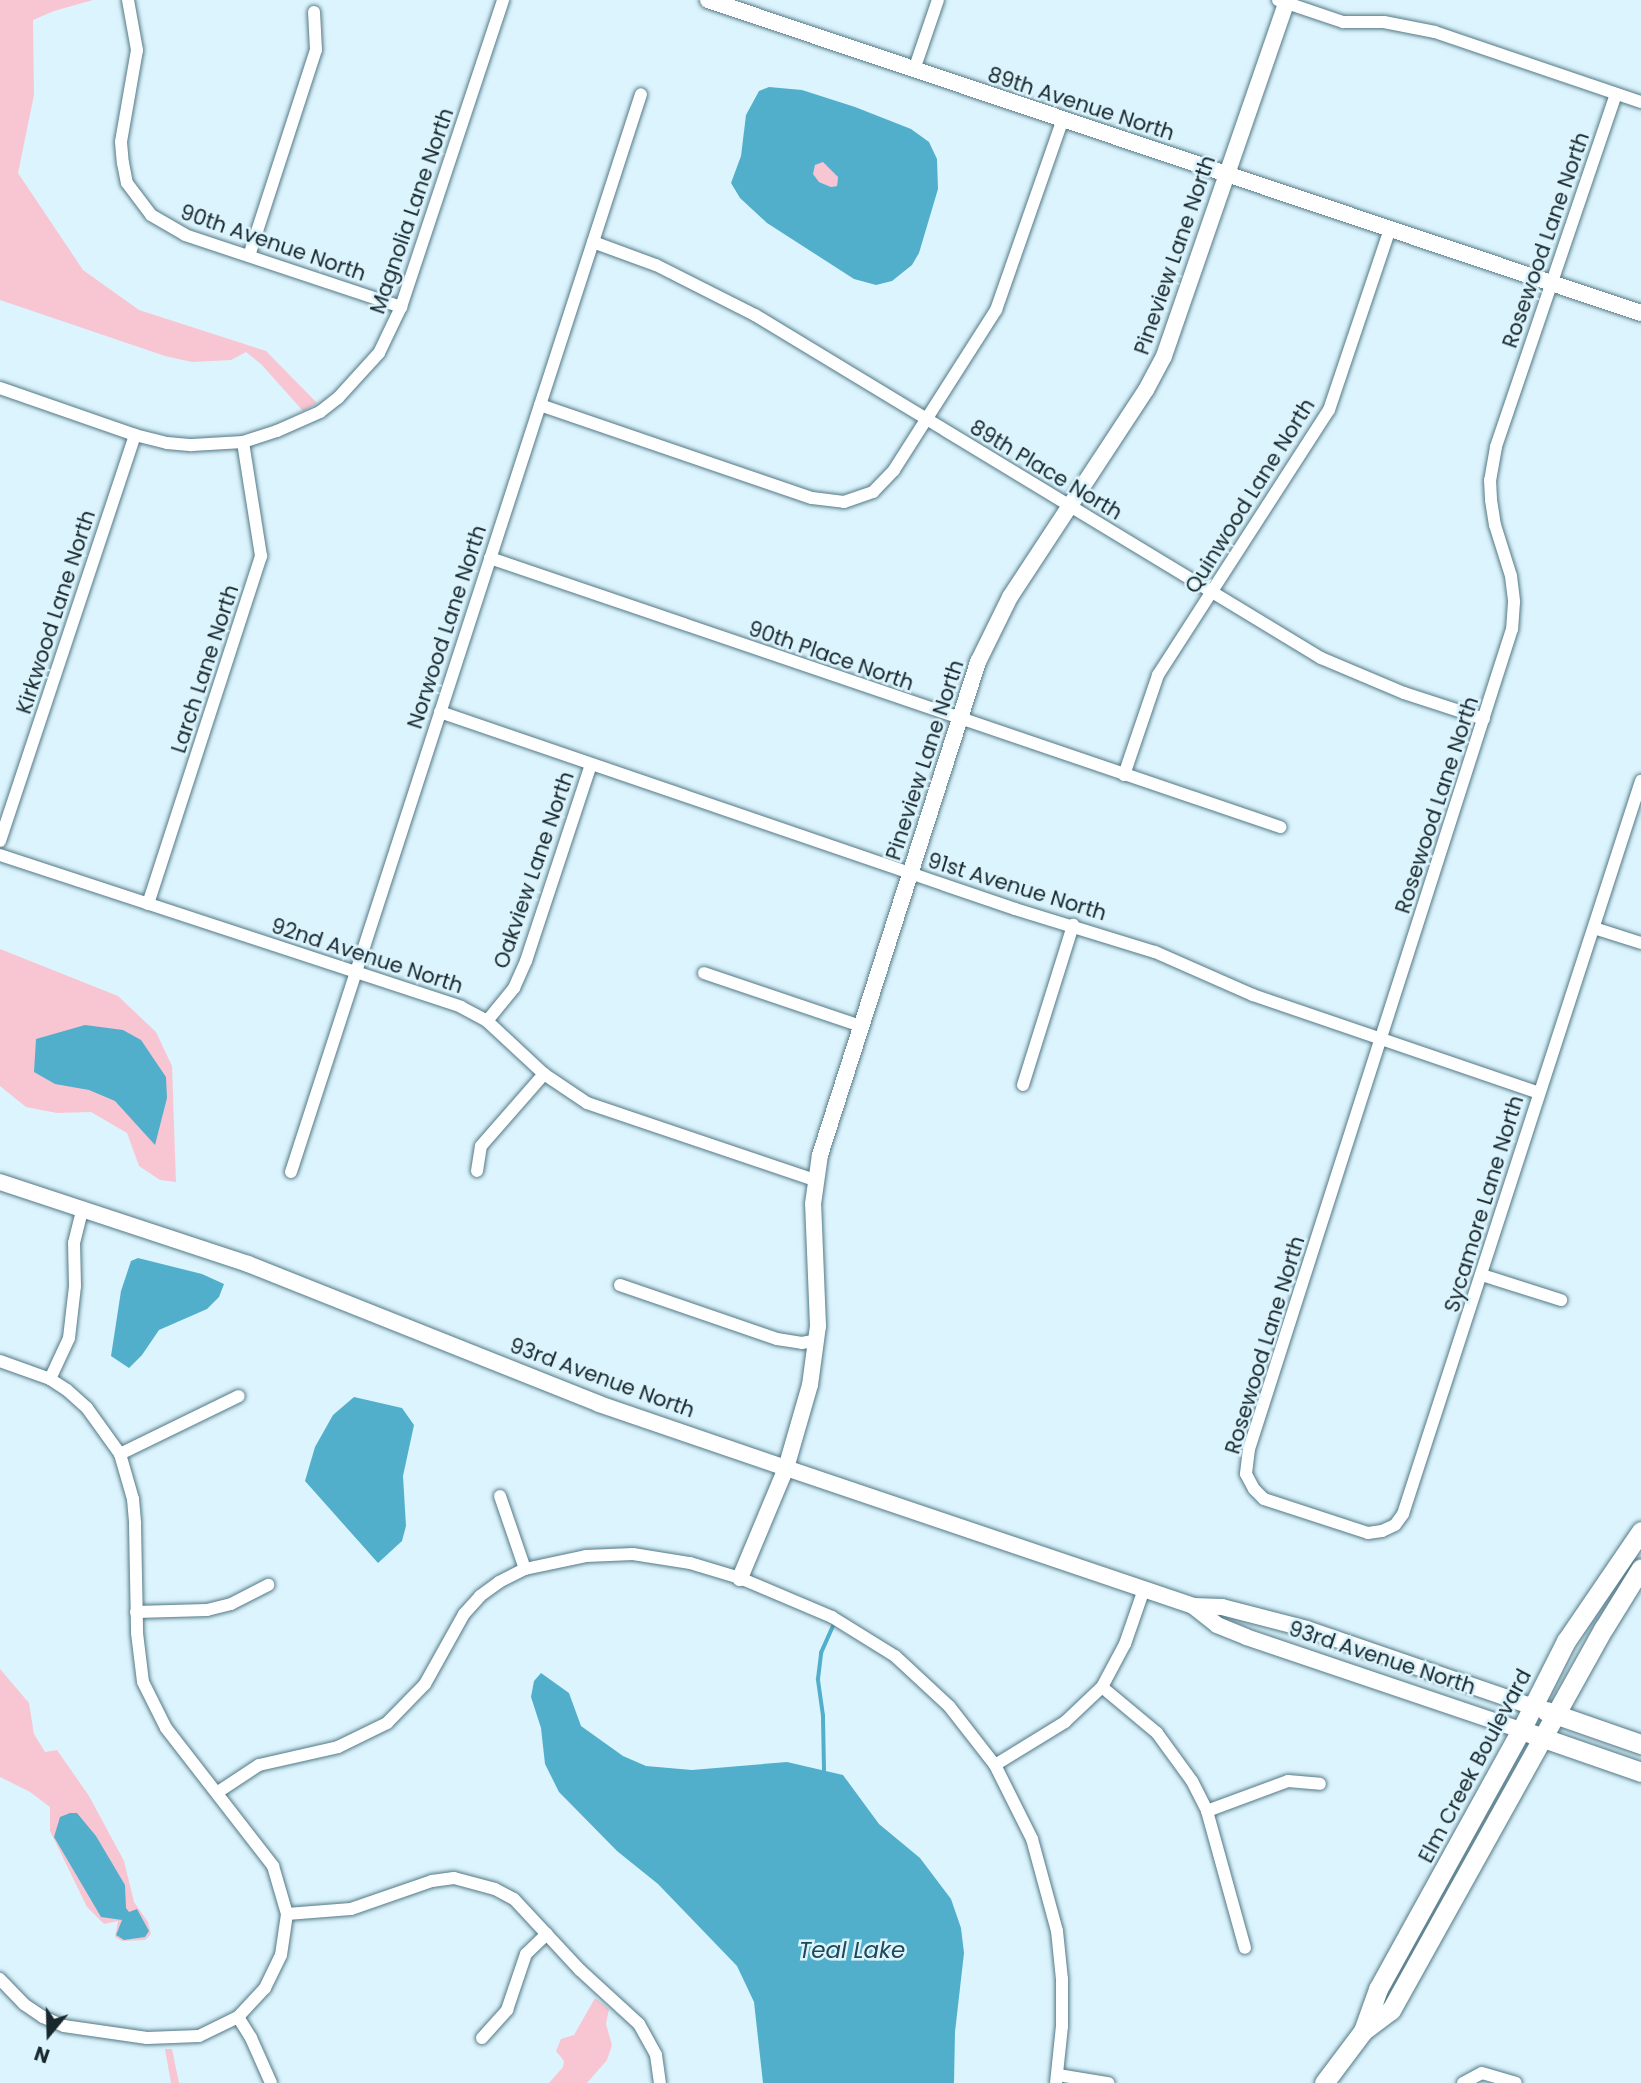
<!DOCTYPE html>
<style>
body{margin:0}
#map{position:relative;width:1641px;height:2083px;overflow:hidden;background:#dcf4fd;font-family:Poppins,sans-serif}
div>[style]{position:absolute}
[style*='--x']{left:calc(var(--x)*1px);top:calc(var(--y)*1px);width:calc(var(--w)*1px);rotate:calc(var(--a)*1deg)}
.green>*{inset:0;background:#f8c6d2}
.water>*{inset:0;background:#51afcb}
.stream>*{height:3.5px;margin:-1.75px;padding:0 1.75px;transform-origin:1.75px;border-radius:1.75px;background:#51afcb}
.roads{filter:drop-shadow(0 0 2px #537986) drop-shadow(0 0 2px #537986)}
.minor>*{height:12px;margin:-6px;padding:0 6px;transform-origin:6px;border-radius:6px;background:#fff}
.tertiary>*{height:16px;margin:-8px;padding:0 8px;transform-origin:8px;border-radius:8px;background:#fff}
.secondary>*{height:19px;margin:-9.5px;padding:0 9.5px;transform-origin:9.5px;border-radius:9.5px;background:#fff}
span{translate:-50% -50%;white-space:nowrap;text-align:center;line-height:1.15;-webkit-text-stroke:5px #dcf4fd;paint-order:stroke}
.street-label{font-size:21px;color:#18282d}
.water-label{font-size:23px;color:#1e4855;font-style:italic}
.north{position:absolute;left:14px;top:1999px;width:70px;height:70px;-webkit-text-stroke:5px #dcf4fd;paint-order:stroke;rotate:199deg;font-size:19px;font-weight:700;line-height:28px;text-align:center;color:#18282d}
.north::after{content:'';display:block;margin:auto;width:24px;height:32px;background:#18282d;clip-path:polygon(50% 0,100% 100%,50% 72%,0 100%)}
</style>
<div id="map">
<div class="green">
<div style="clip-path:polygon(0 0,93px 0,54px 11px,33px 20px,34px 95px,18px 173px,83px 270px,139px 310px,266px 351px,317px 403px,303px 411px,261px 364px,246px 352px,231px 360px,213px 361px,192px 362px,165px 356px,0 300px)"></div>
<div style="clip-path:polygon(823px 161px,838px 177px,837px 186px,831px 187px,819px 182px,812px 174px,815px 165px)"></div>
<div style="clip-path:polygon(0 949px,118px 996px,156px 1032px,172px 1066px,176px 1182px,160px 1180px,139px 1166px,127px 1133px,91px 1112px,57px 1113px,26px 1107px,0 1086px)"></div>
<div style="clip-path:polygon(0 1669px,29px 1703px,34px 1734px,45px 1752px,57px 1750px,89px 1796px,124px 1861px,134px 1902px,148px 1922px,151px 1934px,145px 1940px,122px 1941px,115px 1937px,118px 1921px,104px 1924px,87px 1907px,50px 1831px,50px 1807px,30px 1792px,0 1777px)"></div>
<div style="clip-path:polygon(595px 1998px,609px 2009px,606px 2024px,612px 2045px,607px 2060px,587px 2083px,549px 2083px,563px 2067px,564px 2061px,556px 2051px,561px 2039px,574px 2035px)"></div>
<div style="clip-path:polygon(165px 2049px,172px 2049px,179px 2083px,171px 2083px)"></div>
</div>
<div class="water">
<div style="clip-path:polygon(evenodd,769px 87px,802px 90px,855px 107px,911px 129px,929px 142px,937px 159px,938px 189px,919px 253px,912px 265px,892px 281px,876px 285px,854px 279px,767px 223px,740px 198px,731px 183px,741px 156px,746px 115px,759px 91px,769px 87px,823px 162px,838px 177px,837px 186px,831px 187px,819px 182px,813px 174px,815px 165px,823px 162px)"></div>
<div style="clip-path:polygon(85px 1025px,123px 1030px,141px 1040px,166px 1077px,167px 1098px,155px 1145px,115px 1101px,89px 1090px,55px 1084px,34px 1072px,36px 1039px)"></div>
<div style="clip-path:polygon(138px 1258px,202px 1274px,224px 1284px,219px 1297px,207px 1309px,159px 1330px,142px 1355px,129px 1368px,111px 1356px,121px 1291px,131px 1261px)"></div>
<div style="clip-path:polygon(354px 1397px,402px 1408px,414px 1425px,403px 1476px,406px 1526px,402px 1541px,378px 1563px,305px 1481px,315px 1447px,333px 1415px)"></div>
<div style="clip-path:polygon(541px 1673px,569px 1693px,581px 1726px,623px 1756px,646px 1766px,692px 1770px,787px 1762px,843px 1775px,879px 1824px,920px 1858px,951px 1899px,961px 1928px,964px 1953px,955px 2032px,954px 2083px,763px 2083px,754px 2002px,737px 1966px,658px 1884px,617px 1851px,559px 1792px,545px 1764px,541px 1728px,531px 1697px,534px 1681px)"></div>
<div style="clip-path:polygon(70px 1813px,77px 1813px,96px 1836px,125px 1885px,126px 1908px,129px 1912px,137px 1909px,149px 1931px,145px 1937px,124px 1940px,116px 1935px,122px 1920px,101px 1917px,54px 1837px,60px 1817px)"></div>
</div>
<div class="stream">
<div style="--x:824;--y:1770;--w:54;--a:-91.1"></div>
<div style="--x:823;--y:1716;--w:37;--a:-98"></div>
<div style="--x:818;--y:1679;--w:26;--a:-83"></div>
<div style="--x:821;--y:1653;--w:30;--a:-66"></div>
</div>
<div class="roads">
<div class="minor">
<div style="--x:128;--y:0;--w:51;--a:79.8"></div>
<div style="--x:137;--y:50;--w:93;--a:99.9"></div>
<div style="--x:121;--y:142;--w:21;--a:85"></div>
<div style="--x:123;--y:163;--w:20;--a:79"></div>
<div style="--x:127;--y:183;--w:40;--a:53"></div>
<div style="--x:151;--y:215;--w:39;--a:30"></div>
<div style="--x:185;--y:235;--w:228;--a:18.4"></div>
<div style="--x:1278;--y:0;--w:69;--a:18.7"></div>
<div style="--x:1343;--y:22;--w:41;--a:0"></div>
<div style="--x:1384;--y:22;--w:52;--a:11.1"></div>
<div style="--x:1435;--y:32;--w:218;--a:18.8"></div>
<div style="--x:914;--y:70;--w:74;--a:-71.1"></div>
<div style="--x:1616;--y:94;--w:373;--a:108.8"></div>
<div style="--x:1496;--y:447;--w:34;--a:100"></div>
<div style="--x:1490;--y:480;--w:20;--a:87"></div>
<div style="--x:1491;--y:500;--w:25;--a:81"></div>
<div style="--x:1495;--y:525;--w:53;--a:72.6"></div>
<div style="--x:1511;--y:576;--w:26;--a:83"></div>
<div style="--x:1514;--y:602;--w:27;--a:94"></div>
<div style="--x:1512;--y:629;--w:861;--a:107.78"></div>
<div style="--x:1249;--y:1449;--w:25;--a:97"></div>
<div style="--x:1246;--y:1474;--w:17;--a:62"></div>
<div style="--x:1254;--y:1489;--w:14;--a:45"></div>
<div style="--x:1264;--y:1499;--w:109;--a:18.1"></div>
<div style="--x:1368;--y:1533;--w:14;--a:-8"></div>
<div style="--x:1382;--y:1531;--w:14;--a:-25"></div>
<div style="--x:1395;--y:1525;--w:14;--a:-54"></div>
<div style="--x:1403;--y:1514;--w:771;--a:-72.01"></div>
<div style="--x:593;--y:242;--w:67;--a:20.1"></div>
<div style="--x:656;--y:265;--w:111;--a:26.8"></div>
<div style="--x:755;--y:315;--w:662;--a:31.22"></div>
<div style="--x:1321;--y:658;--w:90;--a:22.9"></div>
<div style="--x:1404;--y:693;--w:84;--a:18"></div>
<div style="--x:249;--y:256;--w:217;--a:-72"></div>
<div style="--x:316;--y:50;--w:38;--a:-93"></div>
<div style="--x:0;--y:388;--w:143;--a:19.2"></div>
<div style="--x:135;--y:435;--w:33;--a:14"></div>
<div style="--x:167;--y:443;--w:25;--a:5"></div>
<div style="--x:192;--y:445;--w:51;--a:-3.4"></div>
<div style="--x:243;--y:442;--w:36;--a:-18"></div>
<div style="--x:277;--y:431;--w:47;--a:-23.8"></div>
<div style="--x:320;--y:412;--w:23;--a:-38"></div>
<div style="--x:338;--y:398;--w:61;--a:-47.7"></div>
<div style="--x:379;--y:353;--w:51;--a:-64.4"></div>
<div style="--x:401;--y:307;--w:324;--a:-71.6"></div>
<div style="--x:540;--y:405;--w:287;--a:18.9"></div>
<div style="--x:812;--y:498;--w:32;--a:7"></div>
<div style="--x:844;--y:502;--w:31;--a:-19"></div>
<div style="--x:873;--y:492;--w:30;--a:-46"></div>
<div style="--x:894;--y:470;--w:190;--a:-57.5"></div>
<div style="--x:996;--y:310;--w:202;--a:-70.7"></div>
<div style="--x:490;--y:558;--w:835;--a:18.8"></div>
<div style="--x:440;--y:712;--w:608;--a:18.91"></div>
<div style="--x:1015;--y:909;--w:146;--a:17.1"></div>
<div style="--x:1155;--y:952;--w:107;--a:23.7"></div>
<div style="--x:1253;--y:995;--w:302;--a:18.9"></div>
<div style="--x:1124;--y:775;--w:106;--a:-71.2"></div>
<div style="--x:1158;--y:675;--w:315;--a:-57.2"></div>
<div style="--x:1329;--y:410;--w:191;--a:-71.4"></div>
<div style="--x:0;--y:841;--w:428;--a:-71.6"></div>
<div style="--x:0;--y:855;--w:485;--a:18.2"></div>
<div style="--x:461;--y:1007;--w:30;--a:28"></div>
<div style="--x:487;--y:1021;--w:78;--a:42.9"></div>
<div style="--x:544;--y:1074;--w:52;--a:34"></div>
<div style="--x:587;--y:1103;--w:241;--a:18.7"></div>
<div style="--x:148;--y:904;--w:366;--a:-72"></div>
<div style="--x:261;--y:556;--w:115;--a:-99"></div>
<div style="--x:1594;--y:928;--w:49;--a:17.7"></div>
<div style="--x:704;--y:973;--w:166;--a:18.7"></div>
<div style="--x:487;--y:1021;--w:43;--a:-50.7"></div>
<div style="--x:514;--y:988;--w:30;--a:-66"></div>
<div style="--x:526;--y:961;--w:207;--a:-71.7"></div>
<div style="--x:1023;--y:1085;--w:168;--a:-72.6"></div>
<div style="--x:477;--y:1171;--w:25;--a:-81"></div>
<div style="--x:481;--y:1146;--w:96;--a:-48.8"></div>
<div style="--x:291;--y:1172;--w:1133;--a:-72.01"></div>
<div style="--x:1482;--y:1275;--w:83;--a:17.6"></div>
<div style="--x:620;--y:1285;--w:166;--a:19"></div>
<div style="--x:777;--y:1339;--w:25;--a:9"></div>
<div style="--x:802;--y:1343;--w:15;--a:-11"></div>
<div style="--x:0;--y:1361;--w:53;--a:19.8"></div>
<div style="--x:50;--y:1379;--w:20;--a:33"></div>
<div style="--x:67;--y:1390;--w:27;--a:42"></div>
<div style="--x:87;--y:1408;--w:57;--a:54.3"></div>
<div style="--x:120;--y:1454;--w:47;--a:73.9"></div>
<div style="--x:133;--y:1499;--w:25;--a:85"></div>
<div style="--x:135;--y:1524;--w:109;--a:88.9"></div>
<div style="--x:137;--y:1633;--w:49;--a:83"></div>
<div style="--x:143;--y:1682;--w:51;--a:63.4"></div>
<div style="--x:166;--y:1728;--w:175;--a:52.2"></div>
<div style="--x:273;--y:1866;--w:50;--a:73.7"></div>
<div style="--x:287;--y:1914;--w:41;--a:98.3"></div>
<div style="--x:281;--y:1955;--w:37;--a:116"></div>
<div style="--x:265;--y:1988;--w:40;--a:133"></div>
<div style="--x:238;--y:2017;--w:43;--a:154"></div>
<div style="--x:199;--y:2036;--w:52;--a:177.8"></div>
<div style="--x:147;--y:2038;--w:84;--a:-171.8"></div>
<div style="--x:64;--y:2026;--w:23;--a:-157"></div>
<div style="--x:43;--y:2017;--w:23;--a:-146"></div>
<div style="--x:24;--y:2004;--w:35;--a:-134"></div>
<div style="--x:50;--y:1379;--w:45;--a:-65.1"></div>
<div style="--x:69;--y:1338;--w:52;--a:-83.4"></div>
<div style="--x:75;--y:1286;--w:43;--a:-91.3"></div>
<div style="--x:74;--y:1243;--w:36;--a:-76"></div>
<div style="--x:120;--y:1454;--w:132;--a:-26"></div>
<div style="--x:500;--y:1496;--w:77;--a:71.1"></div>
<div style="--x:136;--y:1612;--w:71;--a:-1.6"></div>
<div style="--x:207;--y:1610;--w:25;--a:-14"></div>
<div style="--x:231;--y:1604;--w:42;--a:-27.2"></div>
<div style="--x:1102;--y:1687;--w:72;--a:39.9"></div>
<div style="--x:1157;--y:1733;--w:59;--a:53.9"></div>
<div style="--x:1192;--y:1781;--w:34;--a:63"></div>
<div style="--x:1207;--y:1811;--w:142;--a:74.5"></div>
<div style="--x:995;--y:1765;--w:82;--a:-31.6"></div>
<div style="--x:1065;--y:1722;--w:51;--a:-43.4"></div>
<div style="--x:1102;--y:1687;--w:49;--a:-61.9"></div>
<div style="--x:1125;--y:1644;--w:58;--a:-70.9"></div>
<div style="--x:218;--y:1792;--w:49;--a:-33.4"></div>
<div style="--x:259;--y:1765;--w:81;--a:-12.8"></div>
<div style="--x:338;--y:1747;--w:55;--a:-26.1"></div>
<div style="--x:387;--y:1723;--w:54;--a:-45.7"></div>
<div style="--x:425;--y:1684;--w:80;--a:-60.9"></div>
<div style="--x:464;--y:1614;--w:24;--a:-48"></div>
<div style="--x:480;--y:1596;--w:24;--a:-36"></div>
<div style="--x:499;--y:1582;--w:29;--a:-27"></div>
<div style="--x:525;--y:1569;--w:62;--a:-12"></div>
<div style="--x:586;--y:1556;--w:47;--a:-2.4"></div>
<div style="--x:633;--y:1554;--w:58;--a:9"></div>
<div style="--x:690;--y:1563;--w:52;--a:16.7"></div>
<div style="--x:740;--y:1578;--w:100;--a:23"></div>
<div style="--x:832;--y:1617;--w:74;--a:31.8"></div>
<div style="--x:895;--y:1656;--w:74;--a:42.8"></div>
<div style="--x:949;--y:1706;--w:75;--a:52.1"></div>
<div style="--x:995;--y:1765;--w:83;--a:63.4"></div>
<div style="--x:1032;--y:1839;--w:95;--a:74.8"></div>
<div style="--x:1057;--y:1931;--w:48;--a:84.1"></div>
<div style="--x:1062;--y:1979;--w:47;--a:90"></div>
<div style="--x:1062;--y:2026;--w:57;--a:96"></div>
<div style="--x:1207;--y:1811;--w:86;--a:-20.3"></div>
<div style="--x:1288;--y:1781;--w:32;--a:5"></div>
<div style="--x:287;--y:1914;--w:64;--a:-4.5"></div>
<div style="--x:351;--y:1909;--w:86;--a:-19.1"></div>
<div style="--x:432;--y:1881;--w:22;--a:-8"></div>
<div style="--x:454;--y:1878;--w:42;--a:15"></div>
<div style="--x:495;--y:1889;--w:21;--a:28"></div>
<div style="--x:514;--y:1899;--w:97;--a:47.1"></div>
<div style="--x:580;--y:1970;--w:80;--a:42.5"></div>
<div style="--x:639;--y:2024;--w:35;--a:61"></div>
<div style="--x:656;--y:2055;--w:28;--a:82"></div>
<div style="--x:238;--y:2017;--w:25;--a:58"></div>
<div style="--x:251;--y:2038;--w:49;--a:66"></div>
<div style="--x:482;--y:2038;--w:38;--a:-48"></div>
<div style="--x:507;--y:2010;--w:59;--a:-71.3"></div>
<div style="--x:526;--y:1954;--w:29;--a:-44"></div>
<div style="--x:1058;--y:2075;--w:51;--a:9.1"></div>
<div style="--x:1463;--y:2083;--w:21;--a:-28"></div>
<div style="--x:1482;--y:2073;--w:35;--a:16"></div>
</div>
<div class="tertiary">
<div style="--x:708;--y:0;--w:984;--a:18.55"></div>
<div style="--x:0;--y:1182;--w:261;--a:18.3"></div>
<div style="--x:248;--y:1264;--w:378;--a:21.7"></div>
<div style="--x:599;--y:1404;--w:198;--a:18.9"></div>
<div style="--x:786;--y:1468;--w:430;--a:18.7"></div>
<div style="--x:1193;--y:1606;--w:29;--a:2"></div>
<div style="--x:1222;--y:1607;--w:88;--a:14.5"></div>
<div style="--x:1307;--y:1629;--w:240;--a:19"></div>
<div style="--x:740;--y:1578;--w:119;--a:-67.3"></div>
<div style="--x:786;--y:1468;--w:86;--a:-73.9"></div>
<div style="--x:810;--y:1385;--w:60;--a:-82.3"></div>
<div style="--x:818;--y:1326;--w:122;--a:-92.3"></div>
<div style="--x:813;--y:1204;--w:49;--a:-81.9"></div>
<div style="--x:820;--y:1155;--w:518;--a:-72.23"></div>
<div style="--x:978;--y:662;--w:72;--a:-63.8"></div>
<div style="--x:1010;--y:597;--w:248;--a:-56.7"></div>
<div style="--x:1146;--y:390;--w:38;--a:-62"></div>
<div style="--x:1164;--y:356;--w:377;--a:-70.9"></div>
<div style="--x:1193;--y:1606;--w:31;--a:38"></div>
<div style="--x:1217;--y:1625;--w:31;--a:22"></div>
<div style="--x:1246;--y:1637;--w:290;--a:18.7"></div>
</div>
<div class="secondary">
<div style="--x:1546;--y:1711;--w:101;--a:19.2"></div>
<div style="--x:1532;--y:1734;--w:115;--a:19.2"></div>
<div style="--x:1363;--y:2031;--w:45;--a:-70.3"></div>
<div style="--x:1378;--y:1989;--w:296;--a:-61.1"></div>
<div style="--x:1521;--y:1730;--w:100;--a:-63.2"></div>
<div style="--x:1566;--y:1641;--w:133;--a:-55.7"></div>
<div style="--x:1324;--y:2083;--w:65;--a:-53.1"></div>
<div style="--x:1363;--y:2031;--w:35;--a:-37"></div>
<div style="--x:1391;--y:2010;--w:437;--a:-60.9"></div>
<div style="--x:1604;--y:1628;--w:70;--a:-58.3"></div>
</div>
</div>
<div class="street-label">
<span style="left:1081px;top:104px;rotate:18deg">89th Avenue North</span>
<span style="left:412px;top:211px;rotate:-71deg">Magnolia Lane North</span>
<span style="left:1546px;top:240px;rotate:-71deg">Rosewood Lane North</span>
<span style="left:273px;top:243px;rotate:19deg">90th Avenue North</span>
<span style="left:1175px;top:255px;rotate:-71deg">Pineview Lane North</span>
<span style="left:1046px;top:470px;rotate:31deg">89th Place North</span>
<span style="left:1250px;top:496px;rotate:-58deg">Quinwood Lane North</span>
<span style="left:56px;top:612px;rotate:-72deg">Kirkwood Lane North</span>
<span style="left:447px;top:627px;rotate:-72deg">Norwood Lane North</span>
<span style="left:831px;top:656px;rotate:19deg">90th Place North</span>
<span style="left:205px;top:669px;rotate:-72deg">Larch Lane North</span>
<span style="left:925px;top:760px;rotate:-72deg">Pineview Lane North</span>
<span style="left:1437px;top:805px;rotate:-72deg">Rosewood Lane North</span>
<span style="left:534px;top:870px;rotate:-71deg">Oakview Lane North</span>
<span style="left:1017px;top:887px;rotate:17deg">91st Avenue North</span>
<span style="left:367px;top:956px;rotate:18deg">92nd Avenue North</span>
<span style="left:1484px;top:1204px;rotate:-73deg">Sycamore Lane North</span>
<span style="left:1265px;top:1345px;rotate:-73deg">Rosewood Lane North</span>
<span style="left:602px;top:1378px;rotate:20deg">93rd Avenue North</span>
<span style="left:1382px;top:1658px;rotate:18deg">93rd Avenue North</span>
<span style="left:1475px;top:1766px;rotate:-62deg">Elm Creek Boulevard</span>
</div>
<div class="water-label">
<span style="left:852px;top:1950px">Teal Lake</span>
</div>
<div class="north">N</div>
</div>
